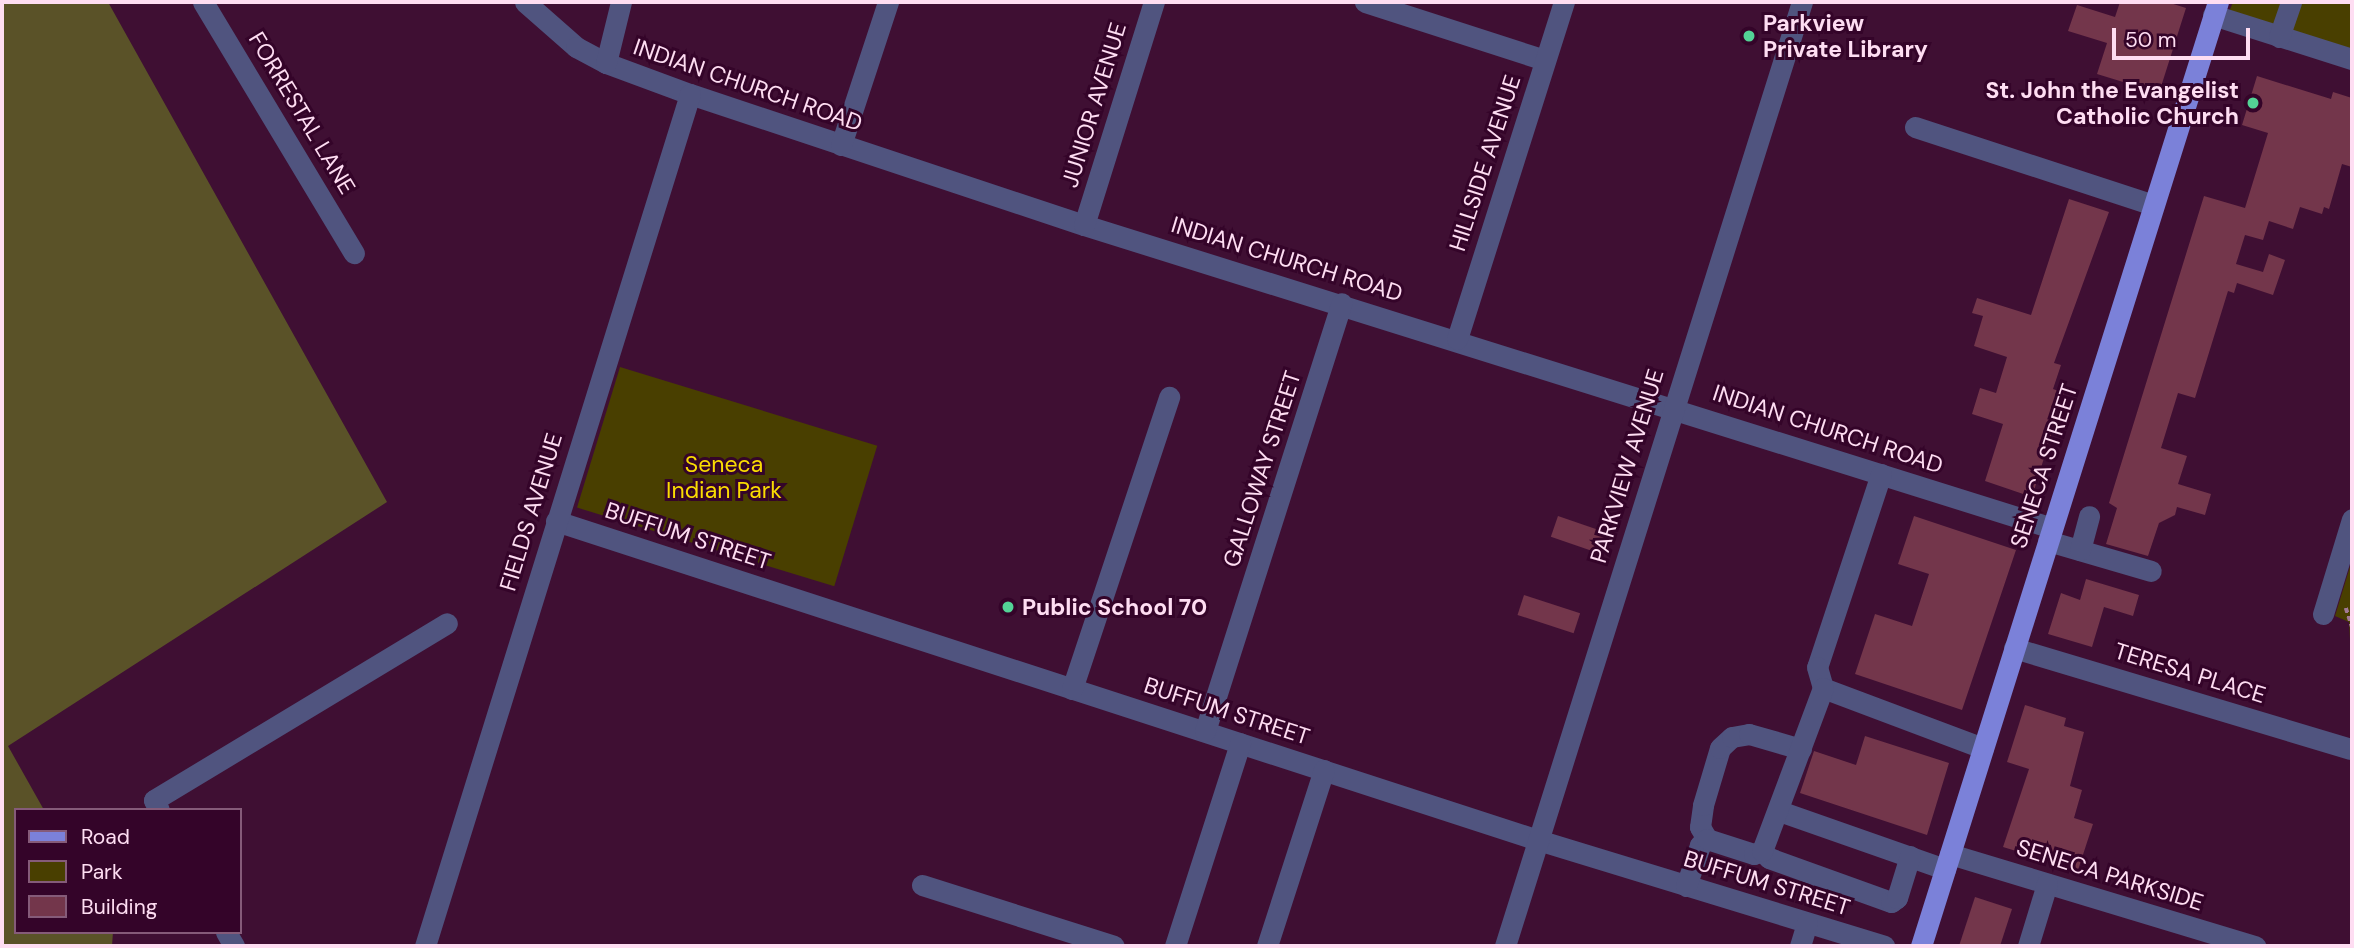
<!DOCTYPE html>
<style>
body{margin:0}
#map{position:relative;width:2354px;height:948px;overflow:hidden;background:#3f0f33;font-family:"DM Sans",sans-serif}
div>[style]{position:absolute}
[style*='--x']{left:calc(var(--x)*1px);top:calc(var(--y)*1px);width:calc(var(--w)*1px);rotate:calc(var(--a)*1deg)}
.green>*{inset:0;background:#493f00;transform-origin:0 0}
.forest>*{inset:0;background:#5a5228}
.building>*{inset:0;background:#73364b;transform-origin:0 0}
.path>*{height:3.5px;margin-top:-1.75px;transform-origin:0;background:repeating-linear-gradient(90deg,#a17995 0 5px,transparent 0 8.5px)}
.minor>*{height:21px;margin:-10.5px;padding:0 10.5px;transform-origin:10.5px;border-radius:10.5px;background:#50547f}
.major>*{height:21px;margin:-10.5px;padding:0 10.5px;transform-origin:10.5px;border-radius:10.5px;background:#7b81d9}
.dots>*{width:19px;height:19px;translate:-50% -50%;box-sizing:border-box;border:4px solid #340429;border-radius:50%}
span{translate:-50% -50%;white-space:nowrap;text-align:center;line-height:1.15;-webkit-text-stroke:6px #340429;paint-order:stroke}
.poi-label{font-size:23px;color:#feddf2;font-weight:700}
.left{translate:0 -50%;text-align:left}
.right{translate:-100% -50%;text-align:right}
.street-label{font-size:23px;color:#feddf2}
.park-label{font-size:23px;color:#fadc02}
.frame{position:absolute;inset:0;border:4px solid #feddf2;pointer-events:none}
.legend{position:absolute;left:14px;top:808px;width:228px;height:126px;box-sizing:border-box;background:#340429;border:2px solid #855b79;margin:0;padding:9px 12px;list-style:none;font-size:21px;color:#feddf2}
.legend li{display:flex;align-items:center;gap:14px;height:35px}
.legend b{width:35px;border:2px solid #855b79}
.scale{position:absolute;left:2112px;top:28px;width:138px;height:32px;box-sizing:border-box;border:4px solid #feddf2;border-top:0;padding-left:9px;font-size:21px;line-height:24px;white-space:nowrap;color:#feddf2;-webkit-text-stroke:5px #340429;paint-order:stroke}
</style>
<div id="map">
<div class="green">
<div style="clip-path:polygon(2233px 2px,2352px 2px,2352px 51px,2229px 12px)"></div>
<div style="left:620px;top:367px;width:269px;height:147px;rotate:17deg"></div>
<div style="clip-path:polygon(2352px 560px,2352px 675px,2349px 622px,2335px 616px)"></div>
</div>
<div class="forest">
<div style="clip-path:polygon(2px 2px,108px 2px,387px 502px,8px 746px,44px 810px,16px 810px,16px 932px,113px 932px,112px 946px,2px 946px)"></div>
</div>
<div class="building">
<div style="clip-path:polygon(2120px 2px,2167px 2px,2186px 8px,2159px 93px,2097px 74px,2107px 43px,2068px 31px,2077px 5px,2115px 17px)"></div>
<div style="clip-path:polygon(2257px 76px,2331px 99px,2333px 92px,2352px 98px,2352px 167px,2342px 164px,2329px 209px,2324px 207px,2322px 214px,2300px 207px,2293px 229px,2269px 221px,2263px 240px,2245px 235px,2236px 264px,2263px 272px,2269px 254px,2285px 260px,2273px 295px,2237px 283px,2234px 293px,2228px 291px,2195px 398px,2178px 393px,2161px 448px,2187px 456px,2178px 484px,2211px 494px,2205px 515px,2177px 507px,2175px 515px,2159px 523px,2148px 556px,2106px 544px,2117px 508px,2109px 503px,2204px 196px,2245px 208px,2268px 133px,2242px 125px)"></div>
<div style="clip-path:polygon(2069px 199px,2109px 212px,2054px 363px,2061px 365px,2053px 389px,2064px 393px,2032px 497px,1985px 481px,2003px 424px,1972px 414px,1980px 388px,1996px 393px,2007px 357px,1974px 346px,1983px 316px,1972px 313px,1977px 298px,2031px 315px)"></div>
<div style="left:1558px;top:516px;width:50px;height:22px;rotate:19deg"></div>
<div style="clip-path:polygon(1914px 516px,2016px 550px,1962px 710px,1855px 674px,1875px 614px,1912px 626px,1929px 574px,1898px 564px)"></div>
<div style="clip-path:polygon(2086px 579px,2139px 595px,2133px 616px,2104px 607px,2092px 647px,2048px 634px,2061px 593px,2080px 600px)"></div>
<div style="left:1524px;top:595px;width:59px;height:21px;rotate:18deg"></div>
<div style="clip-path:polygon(2025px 705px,2066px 718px,2064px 726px,2084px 732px,2070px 786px,2082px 790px,2074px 818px,2093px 824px,2078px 870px,2003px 847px,2029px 769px,2007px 762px)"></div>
<div style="clip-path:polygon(1865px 736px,1949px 763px,1927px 835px,1800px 793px,1814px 751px,1856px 765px)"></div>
<div style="clip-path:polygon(1975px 897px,2012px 909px,2000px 946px,1959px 946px)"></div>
</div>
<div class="path">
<div style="--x:2346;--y:608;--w:20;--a:72"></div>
</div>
<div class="minor">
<div style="--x:203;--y:2;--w:293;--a:59"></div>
<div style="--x:525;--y:2;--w:68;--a:41.4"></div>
<div style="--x:576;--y:47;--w:34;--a:28"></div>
<div style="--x:606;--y:63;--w:90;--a:20.3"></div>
<div style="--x:690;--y:94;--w:415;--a:18.4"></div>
<div style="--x:1084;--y:225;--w:1014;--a:17.38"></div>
<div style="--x:1365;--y:2;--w:189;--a:17.9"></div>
<div style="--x:2213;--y:15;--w:146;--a:17.6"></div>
<div style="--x:2279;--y:37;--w:37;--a:-71"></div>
<div style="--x:606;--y:63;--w:63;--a:-76.2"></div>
<div style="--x:1915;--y:127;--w:251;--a:18.1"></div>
<div style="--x:841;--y:145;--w:151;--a:-71.8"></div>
<div style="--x:1084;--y:225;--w:234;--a:-72.6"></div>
<div style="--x:1457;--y:339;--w:354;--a:-72.4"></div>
<div style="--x:1881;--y:474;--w:203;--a:108.3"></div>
<div style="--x:1817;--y:667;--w:22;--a:74"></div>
<div style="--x:1823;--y:688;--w:171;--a:20.6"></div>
<div style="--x:556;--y:521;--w:1033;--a:18"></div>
<div style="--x:1538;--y:840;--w:362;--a:17"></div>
<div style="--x:2048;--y:541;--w:107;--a:16.2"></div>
<div style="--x:2080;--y:550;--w:35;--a:-75"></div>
<div style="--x:2323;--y:614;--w:99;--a:-73"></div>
<div style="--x:2014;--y:648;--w:351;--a:16.7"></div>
<div style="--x:1072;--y:689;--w:308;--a:-71.6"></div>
<div style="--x:1205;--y:731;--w:449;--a:-72.3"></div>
<div style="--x:159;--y:810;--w:11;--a:-117"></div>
<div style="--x:154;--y:800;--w:342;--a:-31.1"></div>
<div style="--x:1779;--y:811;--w:176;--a:19.3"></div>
<div style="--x:1707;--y:839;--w:14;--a:-120"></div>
<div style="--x:1700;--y:827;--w:22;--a:-82"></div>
<div style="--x:1703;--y:805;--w:59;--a:-73.4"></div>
<div style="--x:1720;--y:748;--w:16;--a:-43"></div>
<div style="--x:1732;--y:737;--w:17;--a:-10"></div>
<div style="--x:1749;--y:734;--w:54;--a:16.1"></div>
<div style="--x:1762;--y:851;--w:10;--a:45"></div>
<div style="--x:1769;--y:858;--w:130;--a:19.8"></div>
<div style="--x:1891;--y:902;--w:7;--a:-34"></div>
<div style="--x:1897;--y:898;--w:44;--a:-72.8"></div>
<div style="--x:1950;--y:854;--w:319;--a:16.8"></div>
<div style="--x:922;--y:885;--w:201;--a:17.6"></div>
<div style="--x:1686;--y:886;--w:43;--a:-71.1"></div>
<div style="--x:1700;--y:845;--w:9;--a:-41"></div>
<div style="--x:1707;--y:839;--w:49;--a:17.7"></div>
<div style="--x:1754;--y:854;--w:9;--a:-21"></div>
<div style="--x:1762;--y:851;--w:174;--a:-69.5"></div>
<div style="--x:226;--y:932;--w:16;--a:60"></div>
<div style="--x:425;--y:946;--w:892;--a:-72.72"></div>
<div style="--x:1175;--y:946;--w:213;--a:-72.2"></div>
<div style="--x:1267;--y:946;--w:185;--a:-72.1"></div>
<div style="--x:1505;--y:946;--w:990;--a:-72.54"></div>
<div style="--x:1800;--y:946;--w:24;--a:-73"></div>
<div style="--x:2028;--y:946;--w:65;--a:-73"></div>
</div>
<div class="major">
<div style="--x:1921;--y:946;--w:990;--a:-72.54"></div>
</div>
<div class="dots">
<div style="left:1749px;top:36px;background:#53d396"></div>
<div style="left:2253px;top:103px;background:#53d396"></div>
<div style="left:1008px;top:607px;background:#53d396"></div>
</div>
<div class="poi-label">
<span class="left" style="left:1763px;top:36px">Parkview<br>Private Library</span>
<span class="right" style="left:2239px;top:103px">St. John the Evangelist<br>Catholic Church</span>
<span class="left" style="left:1022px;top:607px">Public School 70</span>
</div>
<div class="street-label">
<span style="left:748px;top:85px;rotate:19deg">INDIAN CHURCH ROAD</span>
<span style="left:1094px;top:105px;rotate:-73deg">JUNIOR AVENUE</span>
<span style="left:302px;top:113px;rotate:59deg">FORRESTAL LANE</span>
<span style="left:1485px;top:163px;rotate:-72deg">HILLSIDE AVENUE</span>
<span style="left:1287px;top:259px;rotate:17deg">INDIAN CHURCH ROAD</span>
<span style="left:1828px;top:429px;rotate:18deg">INDIAN CHURCH ROAD</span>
<span style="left:1627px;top:466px;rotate:-73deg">PARKVIEW AVENUE</span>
<span style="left:2044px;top:466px;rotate:-72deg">SENECA STREET</span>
<span style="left:1262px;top:469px;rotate:-72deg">GALLOWAY STREET</span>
<span style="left:531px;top:512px;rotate:-73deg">FIELDS AVENUE</span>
<span style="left:688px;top:536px;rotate:18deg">BUFFUM STREET</span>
<span style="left:2190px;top:673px;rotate:17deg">TERESA PLACE</span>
<span style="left:1227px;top:711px;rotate:18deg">BUFFUM STREET</span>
<span style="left:2110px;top:875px;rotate:17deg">SENECA PARKSIDE</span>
<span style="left:1767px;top:883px;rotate:17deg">BUFFUM STREET</span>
</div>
<div class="park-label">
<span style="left:724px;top:477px">Seneca<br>Indian Park</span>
</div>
<div class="frame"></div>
<ul class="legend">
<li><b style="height:9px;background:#7b81d9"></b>Road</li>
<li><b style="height:19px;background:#493f00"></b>Park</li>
<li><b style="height:19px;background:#73364b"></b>Building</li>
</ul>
<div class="scale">50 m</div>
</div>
